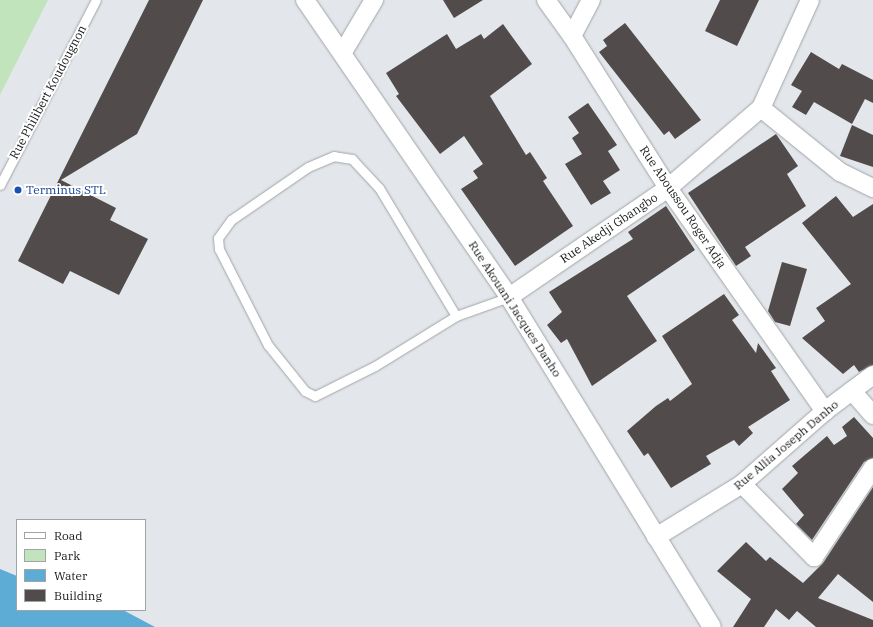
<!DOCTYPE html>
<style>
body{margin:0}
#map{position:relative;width:873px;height:627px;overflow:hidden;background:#e3e7eb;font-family:"IBM Plex Serif",serif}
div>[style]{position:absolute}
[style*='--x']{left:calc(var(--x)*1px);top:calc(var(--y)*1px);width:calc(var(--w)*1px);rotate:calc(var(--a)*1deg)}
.green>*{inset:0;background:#c2e4bc}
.water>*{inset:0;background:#5dacd6}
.building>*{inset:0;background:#514c4b}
.roads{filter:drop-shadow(0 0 1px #a0a4a8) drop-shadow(0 0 1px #a0a4a8)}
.service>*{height:9px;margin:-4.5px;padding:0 4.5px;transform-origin:4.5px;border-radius:4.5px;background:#fff}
.minor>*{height:18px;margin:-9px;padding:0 9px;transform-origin:9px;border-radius:9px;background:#fff}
.dots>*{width:11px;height:11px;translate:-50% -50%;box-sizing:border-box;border:2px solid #fff;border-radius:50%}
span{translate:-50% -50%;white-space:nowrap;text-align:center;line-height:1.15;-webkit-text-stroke:4px #fff;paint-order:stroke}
.street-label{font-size:12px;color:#17191a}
.transit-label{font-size:12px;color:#164399}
.left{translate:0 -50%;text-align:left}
.legend{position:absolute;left:16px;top:519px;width:130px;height:92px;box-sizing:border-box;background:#fff;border:1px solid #a2a3a3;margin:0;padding:5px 7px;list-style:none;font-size:12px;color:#17191a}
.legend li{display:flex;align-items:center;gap:8px;height:20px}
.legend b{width:20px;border:1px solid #a2a3a3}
</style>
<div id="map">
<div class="green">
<div style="clip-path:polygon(0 0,48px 0,0 95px)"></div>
</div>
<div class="water">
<div style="clip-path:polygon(0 569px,17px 576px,17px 610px,123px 610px,155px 627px,0 627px)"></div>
</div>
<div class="building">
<div style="clip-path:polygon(149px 0,203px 0,137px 134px,61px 180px,116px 208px,110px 220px,148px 239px,119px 295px,70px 271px,63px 284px,18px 261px)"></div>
<div style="clip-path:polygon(443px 0,483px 0,454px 18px)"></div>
<div style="clip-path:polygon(720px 0,759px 0,737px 46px,705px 31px)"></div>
<div style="clip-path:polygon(625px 23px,701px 120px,675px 139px,669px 131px,664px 135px,599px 52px,607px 46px,603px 40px)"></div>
<div style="clip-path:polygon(503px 24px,532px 64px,490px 96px,526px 155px,530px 152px,547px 178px,543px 181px,573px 226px,515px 266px,461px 189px,478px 178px,473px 171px,483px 164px,464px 136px,440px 154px,396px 96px,399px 94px,386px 73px,447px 34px,456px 49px,481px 34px,484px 39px)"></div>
<div style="clip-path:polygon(811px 52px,839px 69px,842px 64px,873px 80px,873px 103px,865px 99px,852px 124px,814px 102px,806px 115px,792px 107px,802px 91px,791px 85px)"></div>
<div style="clip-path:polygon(588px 103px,617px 145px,608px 151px,620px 170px,603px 181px,611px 193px,591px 205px,565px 164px,582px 154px,572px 138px,579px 133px,568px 117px)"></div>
<div style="clip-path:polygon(852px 125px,873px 135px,873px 167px,840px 156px)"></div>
<div style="clip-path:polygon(776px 134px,798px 166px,787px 174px,806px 206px,745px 247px,751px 256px,736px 266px,688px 193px)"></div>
<div style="clip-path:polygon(836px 196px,853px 217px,873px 204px,873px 365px,859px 372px,854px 365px,843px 374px,802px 338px,825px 321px,816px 308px,851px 284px,802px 223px)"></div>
<div style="clip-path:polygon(666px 206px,695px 250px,627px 296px,657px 341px,592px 386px,567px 339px,561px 343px,547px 325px,562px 312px,549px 292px,633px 239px,628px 232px)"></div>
<div style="clip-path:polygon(782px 262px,807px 269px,790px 326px,775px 322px,768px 311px)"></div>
<div style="clip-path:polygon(724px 294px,739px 315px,732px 320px,756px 353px,758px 343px,776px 368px,771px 371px,790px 400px,748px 427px,753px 433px,739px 446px,734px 440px,706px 456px,711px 464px,671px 488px,648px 453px,644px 456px,627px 431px,656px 406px,668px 398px,670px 401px,692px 384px,662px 336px)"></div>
<div style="clip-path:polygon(854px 417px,873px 438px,873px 458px,864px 462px,812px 540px,796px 524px,804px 515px,782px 489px,798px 473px,792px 466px,827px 436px,834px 445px,847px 436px,842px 427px)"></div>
<div style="clip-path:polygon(873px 487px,873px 602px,838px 574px,818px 598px,873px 620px,873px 627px,816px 627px,797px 611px,789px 620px,776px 609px,764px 627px,733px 627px,751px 599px,717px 571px,746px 542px,766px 561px,770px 557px,803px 583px,823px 563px)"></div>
</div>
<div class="roads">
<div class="service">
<div style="--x:0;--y:185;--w:208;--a:-62.6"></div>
<div style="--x:456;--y:316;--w:149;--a:-121"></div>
<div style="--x:379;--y:188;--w:40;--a:-133"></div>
<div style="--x:352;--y:159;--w:18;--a:-171"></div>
<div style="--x:334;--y:156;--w:28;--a:157"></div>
<div style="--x:308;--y:167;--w:93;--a:145.5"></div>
<div style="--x:231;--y:220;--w:22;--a:126"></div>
<div style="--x:218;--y:238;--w:11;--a:85"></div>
<div style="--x:219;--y:249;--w:108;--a:63"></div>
<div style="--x:268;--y:345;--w:59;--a:51.2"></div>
<div style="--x:305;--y:391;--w:11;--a:27"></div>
<div style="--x:315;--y:396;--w:67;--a:-26.6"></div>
<div style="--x:375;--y:366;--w:95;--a:-31.7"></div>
<div style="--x:456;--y:316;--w:56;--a:-19.7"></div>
</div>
<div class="minor">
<div style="--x:305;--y:0;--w:360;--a:55.5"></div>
<div style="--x:509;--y:297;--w:387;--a:58.4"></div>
<div style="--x:546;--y:0;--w:44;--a:54.2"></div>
<div style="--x:572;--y:36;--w:180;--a:57.7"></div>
<div style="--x:668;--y:188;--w:273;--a:54.9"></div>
<div style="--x:572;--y:36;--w:41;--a:-62.2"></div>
<div style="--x:343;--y:52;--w:61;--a:-59.2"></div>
<div style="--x:761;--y:108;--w:102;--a:39"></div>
<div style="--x:840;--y:172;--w:37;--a:26"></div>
<div style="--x:509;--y:297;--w:193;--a:-34.4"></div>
<div style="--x:668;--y:188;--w:123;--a:-40.7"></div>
<div style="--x:761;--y:108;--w:119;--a:-65.6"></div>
<div style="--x:852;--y:391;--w:32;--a:49"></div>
<div style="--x:742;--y:484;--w:103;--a:45.4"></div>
<div style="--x:814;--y:557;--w:107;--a:-56.5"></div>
<div style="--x:656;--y:537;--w:101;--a:-31.6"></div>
<div style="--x:742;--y:484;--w:111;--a:-41.3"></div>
<div style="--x:825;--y:411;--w:60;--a:-36.9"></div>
</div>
</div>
<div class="dots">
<div style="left:18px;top:190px;background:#1a4fb4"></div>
</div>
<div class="street-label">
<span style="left:48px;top:92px;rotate:-62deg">Rue Philibert Koudougnon</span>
<span style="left:683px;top:207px;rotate:56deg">Rue Aboussou Roger Adja</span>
<span style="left:609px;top:228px;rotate:-34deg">Rue Akedji Gbangbo</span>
<span style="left:515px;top:309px;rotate:57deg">Rue Akouani Jacques Danho</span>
<span style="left:786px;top:445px;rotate:-40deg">Rue Allia Joseph Danho</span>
</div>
<div class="transit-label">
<span class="left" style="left:26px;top:190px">Terminus STL</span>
</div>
<ul class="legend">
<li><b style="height:5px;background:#fff"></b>Road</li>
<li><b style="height:11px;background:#c2e4bc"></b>Park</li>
<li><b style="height:11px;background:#5dacd6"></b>Water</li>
<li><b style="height:11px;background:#514c4b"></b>Building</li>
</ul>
</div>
